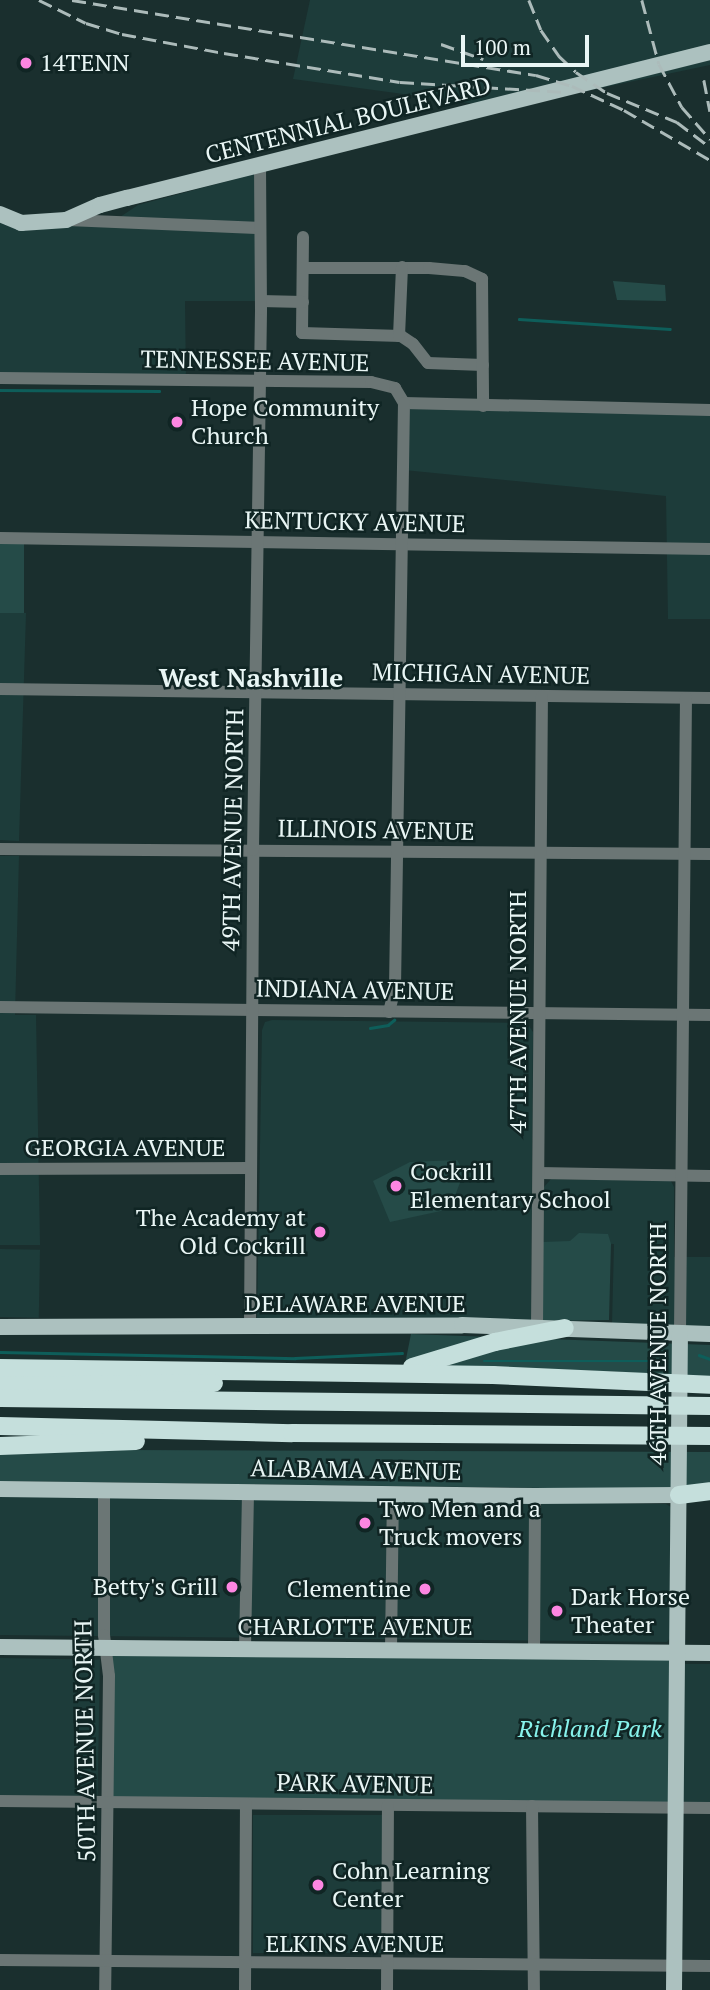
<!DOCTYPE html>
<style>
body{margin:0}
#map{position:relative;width:710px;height:1990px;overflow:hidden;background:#1a2f2e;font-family:"PT Serif",serif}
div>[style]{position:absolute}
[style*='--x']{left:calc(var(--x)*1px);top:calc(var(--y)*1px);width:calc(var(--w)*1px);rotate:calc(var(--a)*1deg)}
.built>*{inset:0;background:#1d3c3a;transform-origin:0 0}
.green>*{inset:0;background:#254b48;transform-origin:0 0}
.stream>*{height:2.5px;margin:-1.25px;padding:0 1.25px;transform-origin:1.25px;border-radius:1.25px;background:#0e5e5a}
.minor>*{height:12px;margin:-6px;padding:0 6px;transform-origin:6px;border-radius:6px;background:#6b7675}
.major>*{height:16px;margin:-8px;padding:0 8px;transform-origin:8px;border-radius:8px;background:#acc1bf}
.highway>*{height:18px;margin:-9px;padding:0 9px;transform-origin:9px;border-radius:9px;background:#c5dfdc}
.rail>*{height:2.5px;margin-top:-1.25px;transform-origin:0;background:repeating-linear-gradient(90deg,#acbbba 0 14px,transparent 0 21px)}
.dots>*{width:19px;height:19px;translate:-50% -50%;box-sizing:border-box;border:4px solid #102524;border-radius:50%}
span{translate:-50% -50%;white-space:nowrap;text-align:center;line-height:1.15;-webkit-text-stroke:5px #102524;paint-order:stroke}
.poi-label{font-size:24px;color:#e9f6f5}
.left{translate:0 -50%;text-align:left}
.right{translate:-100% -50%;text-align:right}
.street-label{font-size:24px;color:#e9f6f5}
.park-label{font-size:24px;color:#87f3ec;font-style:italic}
.neighbourhood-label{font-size:26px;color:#e9f6f5;font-weight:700}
.scale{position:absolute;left:461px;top:35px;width:128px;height:32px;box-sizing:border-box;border:4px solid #e9f6f5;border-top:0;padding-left:9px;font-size:21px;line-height:24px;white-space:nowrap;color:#e9f6f5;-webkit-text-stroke:5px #102524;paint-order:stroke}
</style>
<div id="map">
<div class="built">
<div style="clip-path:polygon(310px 0,710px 0,710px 65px,506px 108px,293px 79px)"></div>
<div style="clip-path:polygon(254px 174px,261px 301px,185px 301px,186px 380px,0 378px,0 221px,117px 219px,138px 205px)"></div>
<div style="clip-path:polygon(404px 403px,710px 407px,710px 619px,668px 619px,666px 496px,404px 470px)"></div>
<div style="clip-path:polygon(0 613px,26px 613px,19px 841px,0 840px)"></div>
<div style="clip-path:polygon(0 856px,19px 856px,15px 1015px,36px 1015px,40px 1245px,0 1245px)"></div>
<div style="clip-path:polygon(272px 1020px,524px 1023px,529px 1026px,533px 1032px,531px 1320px,257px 1319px,262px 1030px,265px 1022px)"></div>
<div style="clip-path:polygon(551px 1179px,671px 1181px,674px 1187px,674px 1257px,710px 1257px,710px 1327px,612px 1324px,614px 1244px,543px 1242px,544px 1187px)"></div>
<div style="left:0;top:1249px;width:40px;height:68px;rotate:1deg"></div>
<div style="clip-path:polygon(0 1496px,666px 1504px,671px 1507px,670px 1638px,667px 1642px,0 1635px)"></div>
<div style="left:0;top:1658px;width:100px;height:138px;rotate:1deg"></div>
<div style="left:710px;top:1664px;width:138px;height:27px;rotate:90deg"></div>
<div style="left:253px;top:1815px;width:129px;height:138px"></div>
</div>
<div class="green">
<div style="clip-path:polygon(613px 281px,665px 285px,666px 301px,617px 300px)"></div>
<div style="left:0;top:543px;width:24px;height:70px"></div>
<div style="clip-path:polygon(457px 1160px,464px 1172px,450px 1209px,390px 1222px,373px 1181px,410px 1162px)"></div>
<div style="clip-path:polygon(579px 1233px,608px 1234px,611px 1244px,609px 1320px,542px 1321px,543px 1242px,570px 1241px)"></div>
<div style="clip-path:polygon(411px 1334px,710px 1345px,710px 1379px,623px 1372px,405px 1364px)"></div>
<div style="clip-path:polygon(124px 1450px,710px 1452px,710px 1490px,0 1481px,0 1453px)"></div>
<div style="left:107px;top:1648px;width:571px;height:154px"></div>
</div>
<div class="stream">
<div style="--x:519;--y:319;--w:151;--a:3.8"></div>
<div style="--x:0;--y:390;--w:159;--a:0.4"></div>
<div style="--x:370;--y:1028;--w:18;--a:-9"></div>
<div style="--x:388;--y:1025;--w:8;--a:-40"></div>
<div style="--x:0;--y:1352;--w:295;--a:1.2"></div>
<div style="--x:295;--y:1358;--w:107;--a:-2.7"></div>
<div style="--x:699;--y:1355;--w:12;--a:20"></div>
<div style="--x:484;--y:1361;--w:177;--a:0"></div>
</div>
<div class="minor">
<div style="--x:68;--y:220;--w:192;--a:2.4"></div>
<div style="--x:303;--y:237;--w:96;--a:90.6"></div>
<div style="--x:302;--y:333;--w:99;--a:1.7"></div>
<div style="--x:401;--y:336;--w:14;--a:34"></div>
<div style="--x:413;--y:344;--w:24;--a:52"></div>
<div style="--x:428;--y:363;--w:55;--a:2.1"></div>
<div style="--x:303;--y:268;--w:126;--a:0"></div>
<div style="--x:429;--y:268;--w:36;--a:5"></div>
<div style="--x:465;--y:271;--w:19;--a:25"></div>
<div style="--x:482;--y:279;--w:127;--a:89.5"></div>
<div style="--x:261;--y:301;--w:42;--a:1.4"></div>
<div style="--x:399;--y:336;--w:69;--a:-87.5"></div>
<div style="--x:0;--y:378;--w:371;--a:0.6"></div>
<div style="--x:371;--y:382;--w:25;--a:14"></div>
<div style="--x:395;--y:388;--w:17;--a:59"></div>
<div style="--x:404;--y:403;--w:306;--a:1.3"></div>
<div style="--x:0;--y:538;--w:710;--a:0.89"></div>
<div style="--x:0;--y:689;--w:710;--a:0.73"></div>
<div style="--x:0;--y:849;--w:710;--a:0.4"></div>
<div style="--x:0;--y:1007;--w:710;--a:0.65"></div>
<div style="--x:389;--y:1012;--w:25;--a:-76"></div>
<div style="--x:395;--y:988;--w:585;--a:-89.12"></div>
<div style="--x:0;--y:1169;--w:251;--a:-0.2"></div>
<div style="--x:539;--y:1173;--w:171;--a:1"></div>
<div style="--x:250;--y:1327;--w:477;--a:-89.6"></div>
<div style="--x:253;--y:850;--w:541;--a:-89.15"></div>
<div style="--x:261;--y:309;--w:143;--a:-90.4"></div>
<div style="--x:537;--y:1327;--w:631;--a:-89.55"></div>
<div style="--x:680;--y:1333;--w:635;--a:-89.46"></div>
<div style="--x:104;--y:1491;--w:144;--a:90"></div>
<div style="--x:104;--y:1635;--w:41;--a:83"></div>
<div style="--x:109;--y:1676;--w:314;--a:90.7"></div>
<div style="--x:245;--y:1649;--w:158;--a:-88.9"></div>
<div style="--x:391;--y:1651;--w:158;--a:-89.3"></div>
<div style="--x:534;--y:1651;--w:155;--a:-89.6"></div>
<div style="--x:0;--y:1801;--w:710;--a:0.56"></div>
<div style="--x:532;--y:1806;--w:184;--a:89.4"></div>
<div style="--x:0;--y:1960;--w:710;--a:0.48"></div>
<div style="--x:245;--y:1990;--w:186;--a:-89.7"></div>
<div style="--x:387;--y:1990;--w:185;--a:-89.7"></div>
</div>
<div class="major">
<div style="--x:0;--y:214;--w:23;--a:23"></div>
<div style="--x:21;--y:223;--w:45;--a:-3.8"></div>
<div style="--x:66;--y:220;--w:37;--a:-24"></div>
<div style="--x:100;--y:205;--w:28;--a:-15"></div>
<div style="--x:127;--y:198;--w:601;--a:-14.06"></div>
<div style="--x:0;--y:1327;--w:462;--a:-0.2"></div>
<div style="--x:462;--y:1325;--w:248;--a:2.1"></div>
<div style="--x:0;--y:1489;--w:535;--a:0.75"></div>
<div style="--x:535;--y:1496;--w:144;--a:-0.4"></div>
<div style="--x:0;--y:1647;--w:710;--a:0.48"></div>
<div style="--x:674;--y:1990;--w:657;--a:-89.48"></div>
</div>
<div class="highway">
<div style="--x:412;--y:1367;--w:87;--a:-16.8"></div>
<div style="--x:495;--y:1342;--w:71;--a:-11.3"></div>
<div style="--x:0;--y:1368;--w:493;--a:0.8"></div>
<div style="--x:493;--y:1375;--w:217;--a:2.6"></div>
<div style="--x:0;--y:1386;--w:214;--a:-0.8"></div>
<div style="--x:0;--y:1398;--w:710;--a:0.65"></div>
<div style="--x:0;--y:1426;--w:292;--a:1.4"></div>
<div style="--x:292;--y:1433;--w:418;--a:0.4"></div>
<div style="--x:0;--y:1446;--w:136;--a:-2.1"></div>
<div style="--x:679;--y:1495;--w:31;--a:-7"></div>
</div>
<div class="rail">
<div style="--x:39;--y:0;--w:52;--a:26.1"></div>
<div style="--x:86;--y:23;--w:38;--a:17"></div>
<div style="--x:122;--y:34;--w:104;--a:10.6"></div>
<div style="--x:224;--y:53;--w:178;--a:9.4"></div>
<div style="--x:400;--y:82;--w:165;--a:3.5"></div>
<div style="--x:72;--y:0;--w:470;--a:9.2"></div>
<div style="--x:536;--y:75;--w:38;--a:17"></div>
<div style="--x:572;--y:86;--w:57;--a:24.8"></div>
<div style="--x:624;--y:110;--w:99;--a:30.2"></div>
<div style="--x:529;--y:0;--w:32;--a:68"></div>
<div style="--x:541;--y:30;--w:32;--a:55"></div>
<div style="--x:559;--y:56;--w:23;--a:43"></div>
<div style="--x:576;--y:72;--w:37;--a:34"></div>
<div style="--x:607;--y:93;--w:76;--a:22.5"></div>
<div style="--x:677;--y:122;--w:41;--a:37.1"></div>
<div style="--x:642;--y:0;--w:66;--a:75.1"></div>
<div style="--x:659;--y:64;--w:49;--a:61.9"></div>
<div style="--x:682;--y:107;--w:43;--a:48.8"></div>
<div style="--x:441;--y:44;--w:45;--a:19.7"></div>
<div style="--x:704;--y:80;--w:32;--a:79"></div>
</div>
<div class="dots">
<div style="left:26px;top:63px;background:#fd86e2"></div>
<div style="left:177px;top:422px;background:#fd86e2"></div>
<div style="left:396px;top:1186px;background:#fd86e2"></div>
<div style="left:320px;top:1232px;background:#fd86e2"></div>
<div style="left:365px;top:1523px;background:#fd86e2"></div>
<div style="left:232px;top:1587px;background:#fd86e2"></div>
<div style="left:425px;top:1589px;background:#fd86e2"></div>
<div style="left:557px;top:1611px;background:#fd86e2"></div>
<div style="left:318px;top:1885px;background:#fd86e2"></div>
</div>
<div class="poi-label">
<span class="left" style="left:40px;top:63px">14TENN</span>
<span class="left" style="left:191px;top:422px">Hope Community<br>Church</span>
<span class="left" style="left:410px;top:1186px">Cockrill<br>Elementary School</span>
<span class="right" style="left:306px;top:1232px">The Academy at<br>Old Cockrill</span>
<span class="left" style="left:379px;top:1523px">Two Men and a<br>Truck movers</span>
<span class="right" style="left:218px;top:1587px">Betty's Grill</span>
<span class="right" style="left:411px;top:1589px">Clementine</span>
<span class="left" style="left:571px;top:1611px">Dark Horse<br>Theater</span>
<span class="left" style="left:332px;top:1885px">Cohn Learning<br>Center</span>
</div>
<div class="street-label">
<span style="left:348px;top:120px;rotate:-14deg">CENTENNIAL BOULEVARD</span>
<span style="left:255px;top:361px;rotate:1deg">TENNESSEE AVENUE</span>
<span style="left:355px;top:522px;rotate:1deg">KENTUCKY AVENUE</span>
<span style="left:481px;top:674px;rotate:1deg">MICHIGAN AVENUE</span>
<span style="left:233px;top:830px;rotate:-89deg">49TH AVENUE NORTH</span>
<span style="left:376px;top:830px;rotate:1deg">ILLINOIS AVENUE</span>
<span style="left:355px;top:990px;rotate:1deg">INDIANA AVENUE</span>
<span style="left:518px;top:1012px;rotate:-90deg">47TH AVENUE NORTH</span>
<span style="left:125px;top:1148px">GEORGIA AVENUE</span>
<span style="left:355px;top:1304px">DELAWARE AVENUE</span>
<span style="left:658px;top:1344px;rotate:-90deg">46TH AVENUE NORTH</span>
<span style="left:356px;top:1470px;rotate:1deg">ALABAMA AVENUE</span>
<span style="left:355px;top:1627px">CHARLOTTE AVENUE</span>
<span style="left:85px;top:1741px;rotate:-91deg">50TH AVENUE NORTH</span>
<span style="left:355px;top:1784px;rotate:1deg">PARK AVENUE</span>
<span style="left:355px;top:1944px">ELKINS AVENUE</span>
</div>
<div class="park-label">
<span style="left:590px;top:1729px">Richland Park</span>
</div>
<div class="neighbourhood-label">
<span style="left:251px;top:678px">West Nashville</span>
</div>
<div class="scale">100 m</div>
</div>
